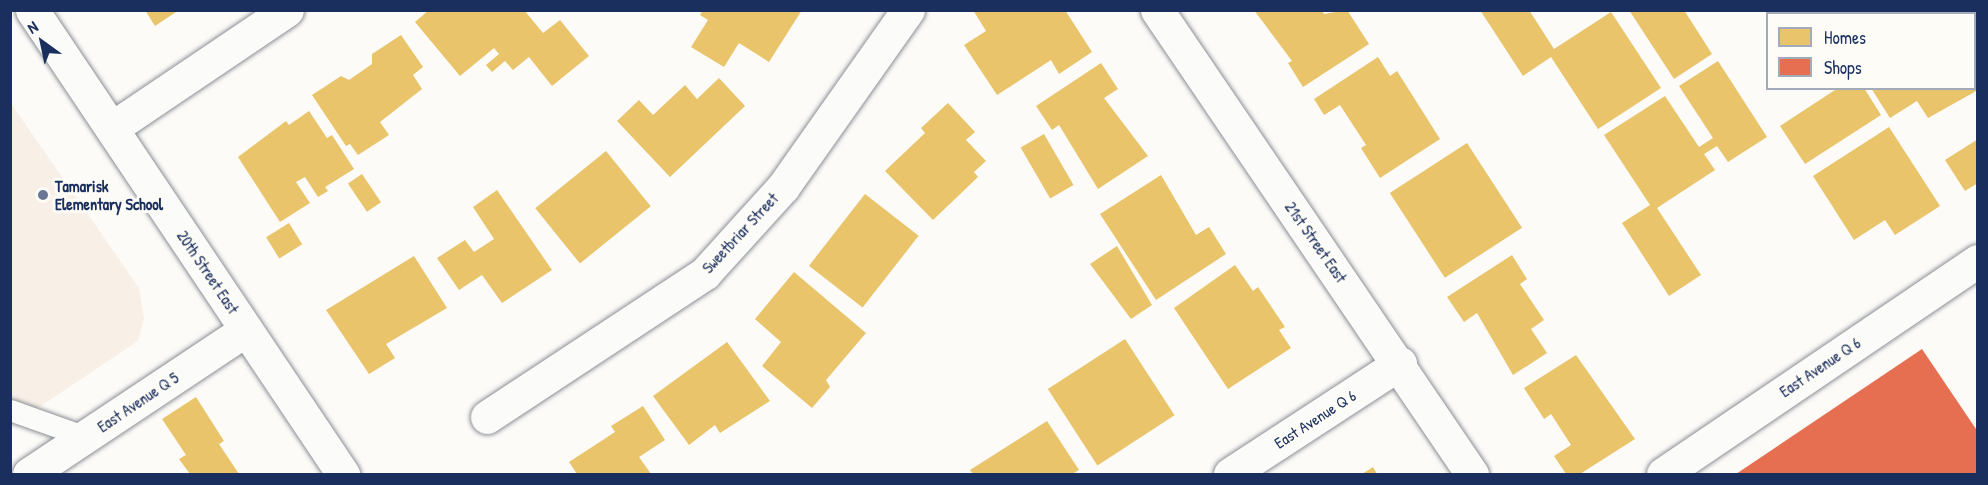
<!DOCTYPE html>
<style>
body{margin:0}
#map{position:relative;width:1988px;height:485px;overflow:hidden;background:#fcfbf8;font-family:"Patrick Hand",sans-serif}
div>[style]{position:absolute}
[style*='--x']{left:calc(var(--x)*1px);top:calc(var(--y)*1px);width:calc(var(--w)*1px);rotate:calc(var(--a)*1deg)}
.built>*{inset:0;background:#f8efe7}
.homes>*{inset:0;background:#e9c46a;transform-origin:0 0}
.shops>*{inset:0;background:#e76f51}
.roads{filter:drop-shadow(0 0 2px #8c9097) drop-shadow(0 0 2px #8c9097)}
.lane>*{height:21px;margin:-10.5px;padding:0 10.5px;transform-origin:10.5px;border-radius:10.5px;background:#fbfbf9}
.street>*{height:33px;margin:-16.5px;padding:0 16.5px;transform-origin:16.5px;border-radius:16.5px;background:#fbfbf9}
.secondary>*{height:33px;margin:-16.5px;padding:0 16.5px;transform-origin:16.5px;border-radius:16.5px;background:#fbfbf9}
.dots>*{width:16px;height:16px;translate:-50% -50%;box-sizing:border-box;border:3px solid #fdfcf7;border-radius:50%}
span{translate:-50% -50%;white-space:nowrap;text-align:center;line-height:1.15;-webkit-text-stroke:6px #fdfcf7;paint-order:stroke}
.poi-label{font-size:16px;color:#1b2f5e;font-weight:700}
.left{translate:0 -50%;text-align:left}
.street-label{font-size:16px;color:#1b2f5e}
.frame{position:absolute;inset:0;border:12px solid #1b2f5e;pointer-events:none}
.legend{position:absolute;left:1766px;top:12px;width:210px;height:78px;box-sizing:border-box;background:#fdfcf7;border:2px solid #a3aaba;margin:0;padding:8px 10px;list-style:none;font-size:18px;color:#1b2f5e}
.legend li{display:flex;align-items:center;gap:12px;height:30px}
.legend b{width:30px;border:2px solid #a3aaba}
.north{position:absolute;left:12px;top:12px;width:60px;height:60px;-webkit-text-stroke:4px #fdfcf7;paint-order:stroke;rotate:327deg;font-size:16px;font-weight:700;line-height:24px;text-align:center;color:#1b2f5e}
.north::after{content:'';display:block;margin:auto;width:21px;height:27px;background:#1b2f5e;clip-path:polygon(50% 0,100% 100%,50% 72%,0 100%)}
</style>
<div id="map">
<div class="built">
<div style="clip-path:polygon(10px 102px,139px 288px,144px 319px,138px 341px,11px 426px)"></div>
</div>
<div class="homes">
<div style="clip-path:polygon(145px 10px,179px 10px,155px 26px)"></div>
<div style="clip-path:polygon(429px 10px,524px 10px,543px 33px,560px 20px,589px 56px,552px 86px,529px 57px,513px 70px,505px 61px,492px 72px,486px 65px,499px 54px,494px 48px,460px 76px,415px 22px)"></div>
<div style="clip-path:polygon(703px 10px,802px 10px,769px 62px,739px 43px,724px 67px,691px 47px,708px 20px,700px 15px)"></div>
<div style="clip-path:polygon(973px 10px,1065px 10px,1092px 52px,1059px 74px,1051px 60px,997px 95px,964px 45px,986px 31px)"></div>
<div style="clip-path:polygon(1254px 10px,1322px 10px,1324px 14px,1347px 10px,1369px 44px,1303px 87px,1288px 63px,1292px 61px)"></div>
<div style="clip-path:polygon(1480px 10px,1529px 10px,1554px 49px,1611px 12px,1661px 88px,1598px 129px,1551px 57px,1523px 76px)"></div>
<div style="clip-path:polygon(1629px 10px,1684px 10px,1712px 54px,1674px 79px)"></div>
<div style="clip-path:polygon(1926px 10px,1938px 10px,1940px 14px,1921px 14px)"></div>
<div style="clip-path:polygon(1948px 10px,1978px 10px,1978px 57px,1974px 14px)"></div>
<div style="clip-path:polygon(401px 35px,423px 67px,413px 75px,422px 89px,380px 122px,389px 135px,358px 155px,350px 144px,346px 146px,312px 95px,341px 76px,349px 80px,372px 64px,372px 54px)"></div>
<div style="clip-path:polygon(1378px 57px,1390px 76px,1397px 71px,1440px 139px,1380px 178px,1361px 148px,1366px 145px,1340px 105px,1324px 115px,1314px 99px)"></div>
<div style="clip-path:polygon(1718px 61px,1767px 137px,1728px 162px,1717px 146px,1704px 154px,1715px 170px,1657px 208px,1701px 275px,1669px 296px,1622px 223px,1650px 205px,1604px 135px,1665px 96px,1699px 147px,1713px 138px,1679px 86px)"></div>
<div style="clip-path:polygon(1101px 63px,1118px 89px,1104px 98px,1148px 156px,1098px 189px,1059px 125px,1052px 130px,1036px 106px)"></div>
<div style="clip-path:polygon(1974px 67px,1978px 90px,1928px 118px,1917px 101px,1890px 118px,1871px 88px,1974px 88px)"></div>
<div style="clip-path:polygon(719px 78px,745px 106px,670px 177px,617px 121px,639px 100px,653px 115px,685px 85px,697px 99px)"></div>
<div style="clip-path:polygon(1838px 88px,1864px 88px,1881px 115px,1805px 164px,1780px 126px)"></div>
<div style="clip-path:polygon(948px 103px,975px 132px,966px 140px,986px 161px,974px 172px,978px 177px,933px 220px,885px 171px,925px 133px,921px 128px)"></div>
<div style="clip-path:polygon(309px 111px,327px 138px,332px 135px,354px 169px,325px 187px,328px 191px,318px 197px,305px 177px,296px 182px,310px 203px,280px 222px,238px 157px,286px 121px,289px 125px)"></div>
<div style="clip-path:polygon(1889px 127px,1940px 206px,1895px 235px,1885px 220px,1854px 240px,1813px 176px)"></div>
<div style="left:1044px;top:134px;width:59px;height:27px;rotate:60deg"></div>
<div style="clip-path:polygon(1978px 139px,1978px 183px,1965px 191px,1945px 160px)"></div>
<div style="left:1467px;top:143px;width:101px;height:92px;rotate:57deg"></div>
<div style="left:606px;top:151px;width:71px;height:91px;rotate:51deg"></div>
<div style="left:362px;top:174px;width:34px;height:17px;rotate:56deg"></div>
<div style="clip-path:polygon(1161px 175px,1196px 235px,1209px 227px,1226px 254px,1156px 300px,1100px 214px)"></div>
<div style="clip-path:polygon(497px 190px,552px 270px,502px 303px,482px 275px,459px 290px,437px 258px,465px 240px,474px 252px,494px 239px,473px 207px)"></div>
<div style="left:865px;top:194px;width:68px;height:91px;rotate:38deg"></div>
<div style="left:289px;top:223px;width:25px;height:27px;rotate:58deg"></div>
<div style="clip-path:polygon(1117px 246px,1152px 305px,1131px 319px,1090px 264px)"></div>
<div style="clip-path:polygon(1512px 255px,1527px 279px,1520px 284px,1544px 320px,1531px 329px,1547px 353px,1513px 375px,1477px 313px,1464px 322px,1447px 297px)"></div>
<div style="clip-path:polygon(414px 256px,447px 308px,386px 344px,395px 358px,369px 374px,326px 310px)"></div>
<div style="clip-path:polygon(1235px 265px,1253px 291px,1258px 287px,1285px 327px,1279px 330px,1291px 348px,1228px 389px,1174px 308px)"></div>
<div style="clip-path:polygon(794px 272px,866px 333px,826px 380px,830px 387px,812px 408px,762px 366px,781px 342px,755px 319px)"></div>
<div style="left:1125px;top:339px;width:91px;height:92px;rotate:57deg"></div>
<div style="clip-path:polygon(727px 342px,770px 401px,720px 433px,715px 425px,689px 445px,653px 396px)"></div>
<div style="clip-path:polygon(1576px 355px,1635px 439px,1580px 474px,1566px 474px,1554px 456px,1571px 445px,1551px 414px,1544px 419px,1524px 388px)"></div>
<div style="clip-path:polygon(196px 397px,224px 441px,219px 444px,239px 474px,190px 474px,179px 459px,186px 455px,162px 419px)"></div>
<div style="clip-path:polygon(643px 406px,665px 440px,639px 457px,651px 474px,577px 474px,569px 462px,615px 432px,611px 426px)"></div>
<div style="clip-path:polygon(1047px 421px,1079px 470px,1072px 474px,973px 474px,970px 470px)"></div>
<div style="clip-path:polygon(1373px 467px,1377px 474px,1362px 474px)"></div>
</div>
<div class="shops">
<div style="clip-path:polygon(1922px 349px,1978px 432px,1978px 474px,1736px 474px)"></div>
</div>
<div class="roads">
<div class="lane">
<div style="--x:10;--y:410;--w:81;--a:19.6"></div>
</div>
<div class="street">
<div style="--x:1157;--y:10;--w:561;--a:55.83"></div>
<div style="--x:1804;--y:12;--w:3;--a:-45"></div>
<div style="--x:112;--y:128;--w:211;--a:-34"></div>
<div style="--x:487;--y:417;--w:261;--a:-33.4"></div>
<div style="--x:705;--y:273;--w:116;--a:-47.8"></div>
<div style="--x:783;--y:187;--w:217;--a:-54.8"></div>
<div style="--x:29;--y:474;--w:260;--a:-33.6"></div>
<div style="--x:1230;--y:474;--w:203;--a:-33.1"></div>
<div style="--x:1663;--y:474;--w:380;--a:-34.1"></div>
</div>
<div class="secondary">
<div style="--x:32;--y:10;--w:559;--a:56.17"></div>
</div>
</div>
<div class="dots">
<div style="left:43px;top:195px;background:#6a7694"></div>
</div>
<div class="poi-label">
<span class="left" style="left:55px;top:195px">Tamarisk<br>Elementary School</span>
</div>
<div class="street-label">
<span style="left:740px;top:233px;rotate:-47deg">Sweetbriar Street</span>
<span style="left:1316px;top:242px;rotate:55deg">21st Street East</span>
<span style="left:208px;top:272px;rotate:56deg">20th Street East</span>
<span style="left:1820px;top:367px;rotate:-34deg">East Avenue Q 6</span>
<span style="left:138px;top:402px;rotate:-34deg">East Avenue Q 5</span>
<span style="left:1315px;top:419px;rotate:-33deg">East Avenue Q 6</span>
</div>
<div class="frame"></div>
<ul class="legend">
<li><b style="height:16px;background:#e9c46a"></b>Homes</li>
<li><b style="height:16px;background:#e76f51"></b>Shops</li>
</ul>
<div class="north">N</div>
</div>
